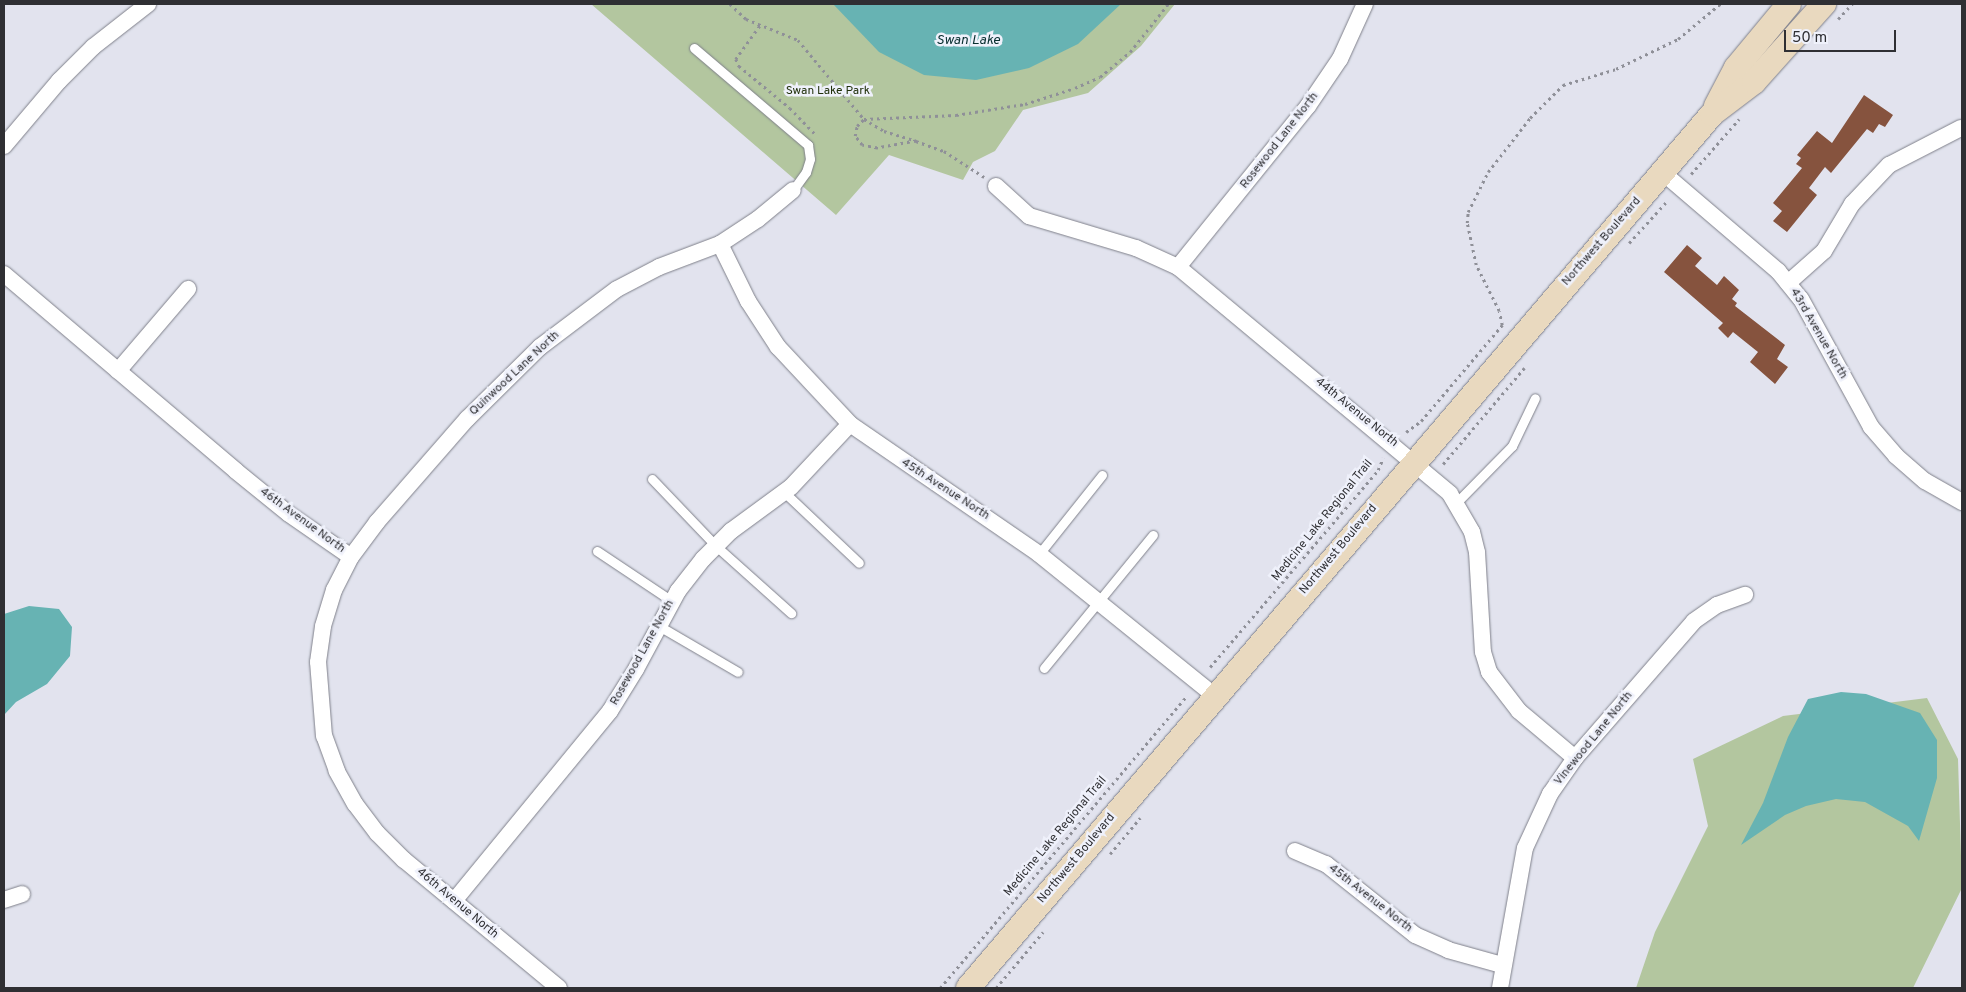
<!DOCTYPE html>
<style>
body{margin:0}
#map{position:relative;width:1966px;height:992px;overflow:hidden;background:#e2e3ee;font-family:Overpass,sans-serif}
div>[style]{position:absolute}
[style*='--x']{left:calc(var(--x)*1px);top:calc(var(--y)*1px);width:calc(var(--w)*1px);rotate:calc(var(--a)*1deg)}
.green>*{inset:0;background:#b3c69f}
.water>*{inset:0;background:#67b3b3}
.building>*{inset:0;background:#86533e}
.path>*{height:2.5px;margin-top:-1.25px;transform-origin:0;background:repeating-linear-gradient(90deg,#8f9098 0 2.5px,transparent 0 6.5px)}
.roads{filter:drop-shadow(0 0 1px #7f808a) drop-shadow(0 0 1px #7f808a)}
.lane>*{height:9px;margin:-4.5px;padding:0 4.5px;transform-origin:4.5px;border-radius:4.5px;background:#fff}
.street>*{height:16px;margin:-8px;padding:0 8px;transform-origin:8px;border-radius:8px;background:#fff}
.secondary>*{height:24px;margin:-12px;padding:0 12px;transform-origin:12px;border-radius:12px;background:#e9d9bf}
span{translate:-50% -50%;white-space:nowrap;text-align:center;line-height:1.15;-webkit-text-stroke:5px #eff1fb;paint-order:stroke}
.park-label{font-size:12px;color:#20300a}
.street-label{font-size:12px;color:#2f2f33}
.water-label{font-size:14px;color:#082f30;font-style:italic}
.frame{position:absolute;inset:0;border:5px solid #2f2f33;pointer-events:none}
.scale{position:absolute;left:1784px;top:30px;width:112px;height:22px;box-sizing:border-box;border:2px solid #2f2f33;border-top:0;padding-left:6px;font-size:15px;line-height:18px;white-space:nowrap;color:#2f2f33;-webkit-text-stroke:4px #eff1fb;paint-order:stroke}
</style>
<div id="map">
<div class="green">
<div style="clip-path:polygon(591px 4px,1175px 4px,1141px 46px,1088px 93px,1023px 110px,995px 151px,973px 162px,963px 180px,889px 155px,836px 215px)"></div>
<div style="clip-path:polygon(1927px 698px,1958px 759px,1962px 888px,1913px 988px,1636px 988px,1655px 932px,1708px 826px,1693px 759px,1783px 716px)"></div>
</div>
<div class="water">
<div style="clip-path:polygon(833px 4px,1121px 4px,1078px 44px,1029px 68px,976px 80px,924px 75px,879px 52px)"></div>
<div style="clip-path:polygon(29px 606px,59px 609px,72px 627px,70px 656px,47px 684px,16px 702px,4px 715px,4px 614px)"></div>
<div style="clip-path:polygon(1841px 692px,1866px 694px,1920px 713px,1937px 740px,1937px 778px,1919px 841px,1908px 826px,1865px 802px,1836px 799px,1806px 806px,1785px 815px,1741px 845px,1763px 803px,1788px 737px,1808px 699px)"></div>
</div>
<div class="building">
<div style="clip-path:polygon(1864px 95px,1893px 115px,1885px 127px,1879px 124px,1873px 133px,1867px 129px,1831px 173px,1825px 167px,1809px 188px,1817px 195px,1787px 232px,1773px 221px,1782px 211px,1773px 203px,1802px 168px,1796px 164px,1801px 158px,1797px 155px,1817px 131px,1832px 143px)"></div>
<div style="clip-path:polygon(1687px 245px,1702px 258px,1695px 266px,1717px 285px,1724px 276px,1739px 290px,1732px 299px,1737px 303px,1735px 306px,1785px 345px,1777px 359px,1788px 367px,1775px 384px,1750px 362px,1758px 352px,1733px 332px,1728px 338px,1718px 328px,1723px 323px,1664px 272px)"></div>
</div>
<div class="path">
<div style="--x:730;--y:4;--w:22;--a:43"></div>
<div style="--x:746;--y:19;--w:56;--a:22"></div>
<div style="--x:798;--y:40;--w:103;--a:50.1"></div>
<div style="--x:864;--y:119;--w:92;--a:-2.5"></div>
<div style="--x:956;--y:115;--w:70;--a:-9.1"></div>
<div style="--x:1025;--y:104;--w:52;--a:-17.7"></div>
<div style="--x:1075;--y:88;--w:27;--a:-24"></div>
<div style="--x:1100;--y:77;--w:39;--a:-40"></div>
<div style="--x:1130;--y:52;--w:61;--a:-51.6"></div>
<div style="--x:1838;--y:19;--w:21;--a:-47"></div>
<div style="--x:760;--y:26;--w:41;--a:126"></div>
<div style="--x:736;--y:59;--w:8;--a:67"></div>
<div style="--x:739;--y:66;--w:66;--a:39.5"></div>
<div style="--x:790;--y:108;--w:36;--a:46"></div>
<div style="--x:916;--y:141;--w:40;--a:170"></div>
<div style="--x:877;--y:148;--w:15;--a:-169"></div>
<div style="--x:862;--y:145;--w:11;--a:-128"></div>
<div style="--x:855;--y:136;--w:10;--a:-79"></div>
<div style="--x:857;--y:126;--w:10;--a:-45"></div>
<div style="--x:864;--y:119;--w:23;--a:31"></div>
<div style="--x:884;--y:131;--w:34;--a:17"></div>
<div style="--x:916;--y:141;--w:30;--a:20"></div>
<div style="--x:944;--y:151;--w:48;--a:33"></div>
<div style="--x:1691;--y:174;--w:73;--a:-48.9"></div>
<div style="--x:1629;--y:243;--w:58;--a:-47.8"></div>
<div style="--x:1406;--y:432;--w:19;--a:-36"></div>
<div style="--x:1421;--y:421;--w:126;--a:-49.8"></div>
<div style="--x:1502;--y:325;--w:14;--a:-102"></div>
<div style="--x:1499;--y:311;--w:51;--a:-116.6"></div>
<div style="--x:1476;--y:265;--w:43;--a:-102.1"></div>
<div style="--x:1467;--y:223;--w:11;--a:-85"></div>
<div style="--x:1468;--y:212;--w:45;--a:-63.4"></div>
<div style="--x:1488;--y:172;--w:68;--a:-52.1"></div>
<div style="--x:1530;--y:118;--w:47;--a:-45"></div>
<div style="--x:1563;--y:85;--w:55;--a:-16.8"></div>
<div style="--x:1616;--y:69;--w:69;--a:-25.8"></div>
<div style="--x:1678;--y:39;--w:55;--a:-39.8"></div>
<div style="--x:1443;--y:464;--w:126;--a:-49.8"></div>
<div style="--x:1210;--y:667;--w:259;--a:-49.5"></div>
<div style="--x:1378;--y:470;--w:13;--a:-67"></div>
<div style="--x:1110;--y:854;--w:47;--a:-50.2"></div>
<div style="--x:940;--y:988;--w:381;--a:-49.8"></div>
<div style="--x:996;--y:988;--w:73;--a:-50"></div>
</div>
<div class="roads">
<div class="lane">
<div style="--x:694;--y:48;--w:150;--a:40.4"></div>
<div style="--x:808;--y:145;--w:14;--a:82"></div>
<div style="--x:810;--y:159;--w:14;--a:107"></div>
<div style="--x:806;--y:172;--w:22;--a:126"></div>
<div style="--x:652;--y:479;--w:93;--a:46.3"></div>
<div style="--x:716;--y:546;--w:101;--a:41.8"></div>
<div style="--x:784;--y:492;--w:103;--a:43.4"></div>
<div style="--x:1456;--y:503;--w:80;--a:-45.5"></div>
<div style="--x:1512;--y:446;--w:53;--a:-64.4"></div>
<div style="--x:597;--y:551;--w:90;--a:33.7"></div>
<div style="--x:1039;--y:554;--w:101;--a:-51.4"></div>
<div style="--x:659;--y:626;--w:91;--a:30.2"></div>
<div style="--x:1044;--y:668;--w:172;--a:-50.7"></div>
</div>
<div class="street">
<div style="--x:4;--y:146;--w:85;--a:-49.8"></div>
<div style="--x:59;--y:81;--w:48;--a:-45"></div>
<div style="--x:93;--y:47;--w:70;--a:-38"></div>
<div style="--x:1662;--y:172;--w:153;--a:40.5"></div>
<div style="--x:1778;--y:271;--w:36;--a:51"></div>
<div style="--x:1801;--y:299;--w:146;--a:61.3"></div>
<div style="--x:1871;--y:427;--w:38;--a:49"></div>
<div style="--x:1896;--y:456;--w:38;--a:41"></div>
<div style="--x:1925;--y:481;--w:43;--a:29.6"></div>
<div style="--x:996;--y:186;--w:45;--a:42.3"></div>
<div style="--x:1029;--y:216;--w:112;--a:16.7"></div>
<div style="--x:1136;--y:248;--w:46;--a:24.3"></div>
<div style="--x:1178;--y:267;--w:354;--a:39.8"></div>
<div style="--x:1450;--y:494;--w:44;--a:59.9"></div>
<div style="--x:1472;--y:532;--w:21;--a:76"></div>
<div style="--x:1477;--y:552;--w:100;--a:86.6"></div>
<div style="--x:1483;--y:652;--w:21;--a:73"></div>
<div style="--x:1489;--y:672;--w:49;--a:52.4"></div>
<div style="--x:1519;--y:711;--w:73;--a:40"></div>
<div style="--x:720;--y:244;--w:64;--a:63.8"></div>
<div style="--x:748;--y:301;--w:55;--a:56.9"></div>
<div style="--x:778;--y:347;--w:105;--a:46.9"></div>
<div style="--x:850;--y:424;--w:229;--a:34.5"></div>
<div style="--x:1039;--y:554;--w:226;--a:38.9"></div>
<div style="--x:1178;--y:267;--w:207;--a:-51.1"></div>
<div style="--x:1308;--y:106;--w:57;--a:-55.8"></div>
<div style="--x:1340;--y:59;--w:60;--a:-65.6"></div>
<div style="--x:4;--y:274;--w:304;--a:40.3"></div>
<div style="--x:236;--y:471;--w:68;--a:39.1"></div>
<div style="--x:289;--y:514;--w:75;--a:34.7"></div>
<div style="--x:1788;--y:283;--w:48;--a:-41.6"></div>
<div style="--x:1824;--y:251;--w:55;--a:-59.2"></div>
<div style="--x:1852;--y:204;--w:54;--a:-46.5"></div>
<div style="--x:1889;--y:165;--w:81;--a:-27.2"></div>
<div style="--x:118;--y:371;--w:108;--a:-49.5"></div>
<div style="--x:1295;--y:851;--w:34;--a:23"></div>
<div style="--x:1326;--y:864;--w:114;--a:38.6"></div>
<div style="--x:1415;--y:935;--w:36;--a:24"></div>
<div style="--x:1448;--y:950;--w:56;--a:15.5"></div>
<div style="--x:4;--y:900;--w:19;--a:-18"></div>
<div style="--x:454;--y:901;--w:246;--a:-50.6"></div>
<div style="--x:610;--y:711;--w:49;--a:-58.2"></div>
<div style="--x:636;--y:669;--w:89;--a:-61.7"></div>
<div style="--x:678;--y:591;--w:41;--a:-52"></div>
<div style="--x:703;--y:559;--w:40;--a:-45"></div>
<div style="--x:731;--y:531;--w:74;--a:-36.3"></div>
<div style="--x:791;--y:487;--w:86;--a:-46.9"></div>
<div style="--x:559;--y:988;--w:201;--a:-140.4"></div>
<div style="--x:404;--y:860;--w:38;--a:-135"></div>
<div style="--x:377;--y:833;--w:36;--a:-127"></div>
<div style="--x:355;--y:804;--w:38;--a:-119"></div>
<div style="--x:337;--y:771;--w:37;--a:-110"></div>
<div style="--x:324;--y:736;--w:74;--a:-94.6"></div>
<div style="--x:318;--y:662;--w:36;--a:-82"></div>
<div style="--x:323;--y:626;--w:38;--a:-73"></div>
<div style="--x:334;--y:590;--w:37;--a:-63"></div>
<div style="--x:351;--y:557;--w:44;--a:-53.4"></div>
<div style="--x:377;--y:522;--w:137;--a:-48.9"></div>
<div style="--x:467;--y:419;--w:103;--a:-44.6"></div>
<div style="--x:540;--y:347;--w:96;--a:-37"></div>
<div style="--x:617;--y:289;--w:47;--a:-27.6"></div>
<div style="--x:659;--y:267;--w:65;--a:-20.7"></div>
<div style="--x:720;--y:244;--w:45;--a:-33.3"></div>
<div style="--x:758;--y:219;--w:45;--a:-39.6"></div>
<div style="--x:1500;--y:988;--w:142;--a:-79.9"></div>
<div style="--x:1525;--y:848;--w:60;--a:-65.2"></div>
<div style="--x:1550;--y:794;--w:44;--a:-55.2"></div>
<div style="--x:1575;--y:758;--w:181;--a:-49"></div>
<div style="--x:1694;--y:621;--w:28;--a:-35"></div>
<div style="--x:1717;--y:605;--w:30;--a:-20"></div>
</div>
<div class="secondary">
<div style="--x:1716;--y:106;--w:43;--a:-62.2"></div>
<div style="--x:1736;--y:68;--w:83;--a:-50.4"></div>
<div style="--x:968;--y:988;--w:1148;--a:-49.59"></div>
<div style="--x:1712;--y:114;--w:53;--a:-37.3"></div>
<div style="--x:1754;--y:82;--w:105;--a:-48.1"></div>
</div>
</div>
<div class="park-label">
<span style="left:828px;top:92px">Swan Lake Park</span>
</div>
<div class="street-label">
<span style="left:1280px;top:141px;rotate:-52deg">Rosewood Lane North</span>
<span style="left:1602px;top:242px;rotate:-49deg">Northwest Boulevard</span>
<span style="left:1818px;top:334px;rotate:60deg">43rd Avenue North</span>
<span style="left:515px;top:374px;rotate:-43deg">Quinwood Lane North</span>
<span style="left:1356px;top:413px;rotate:39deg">44th Avenue North</span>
<span style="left:945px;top:490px;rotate:33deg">45th Avenue North</span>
<span style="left:302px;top:521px;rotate:36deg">46th Avenue North</span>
<span style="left:1323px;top:521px;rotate:-51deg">Medicine Lake Regional Trail</span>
<span style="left:1339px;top:550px;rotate:-50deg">Northwest Boulevard</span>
<span style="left:643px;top:653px;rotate:-61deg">Rosewood Lane North</span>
<span style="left:1594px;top:739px;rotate:-51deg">Vinewood Lane North</span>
<span style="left:1056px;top:837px;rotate:-50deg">Medicine Lake Regional Trail</span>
<span style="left:1077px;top:859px;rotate:-50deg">Northwest Boulevard</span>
<span style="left:1370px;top:899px;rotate:38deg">45th Avenue North</span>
<span style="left:457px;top:904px;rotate:40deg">46th Avenue North</span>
</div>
<div class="water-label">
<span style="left:968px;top:41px">Swan Lake</span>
</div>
<div class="frame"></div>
<div class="scale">50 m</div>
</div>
